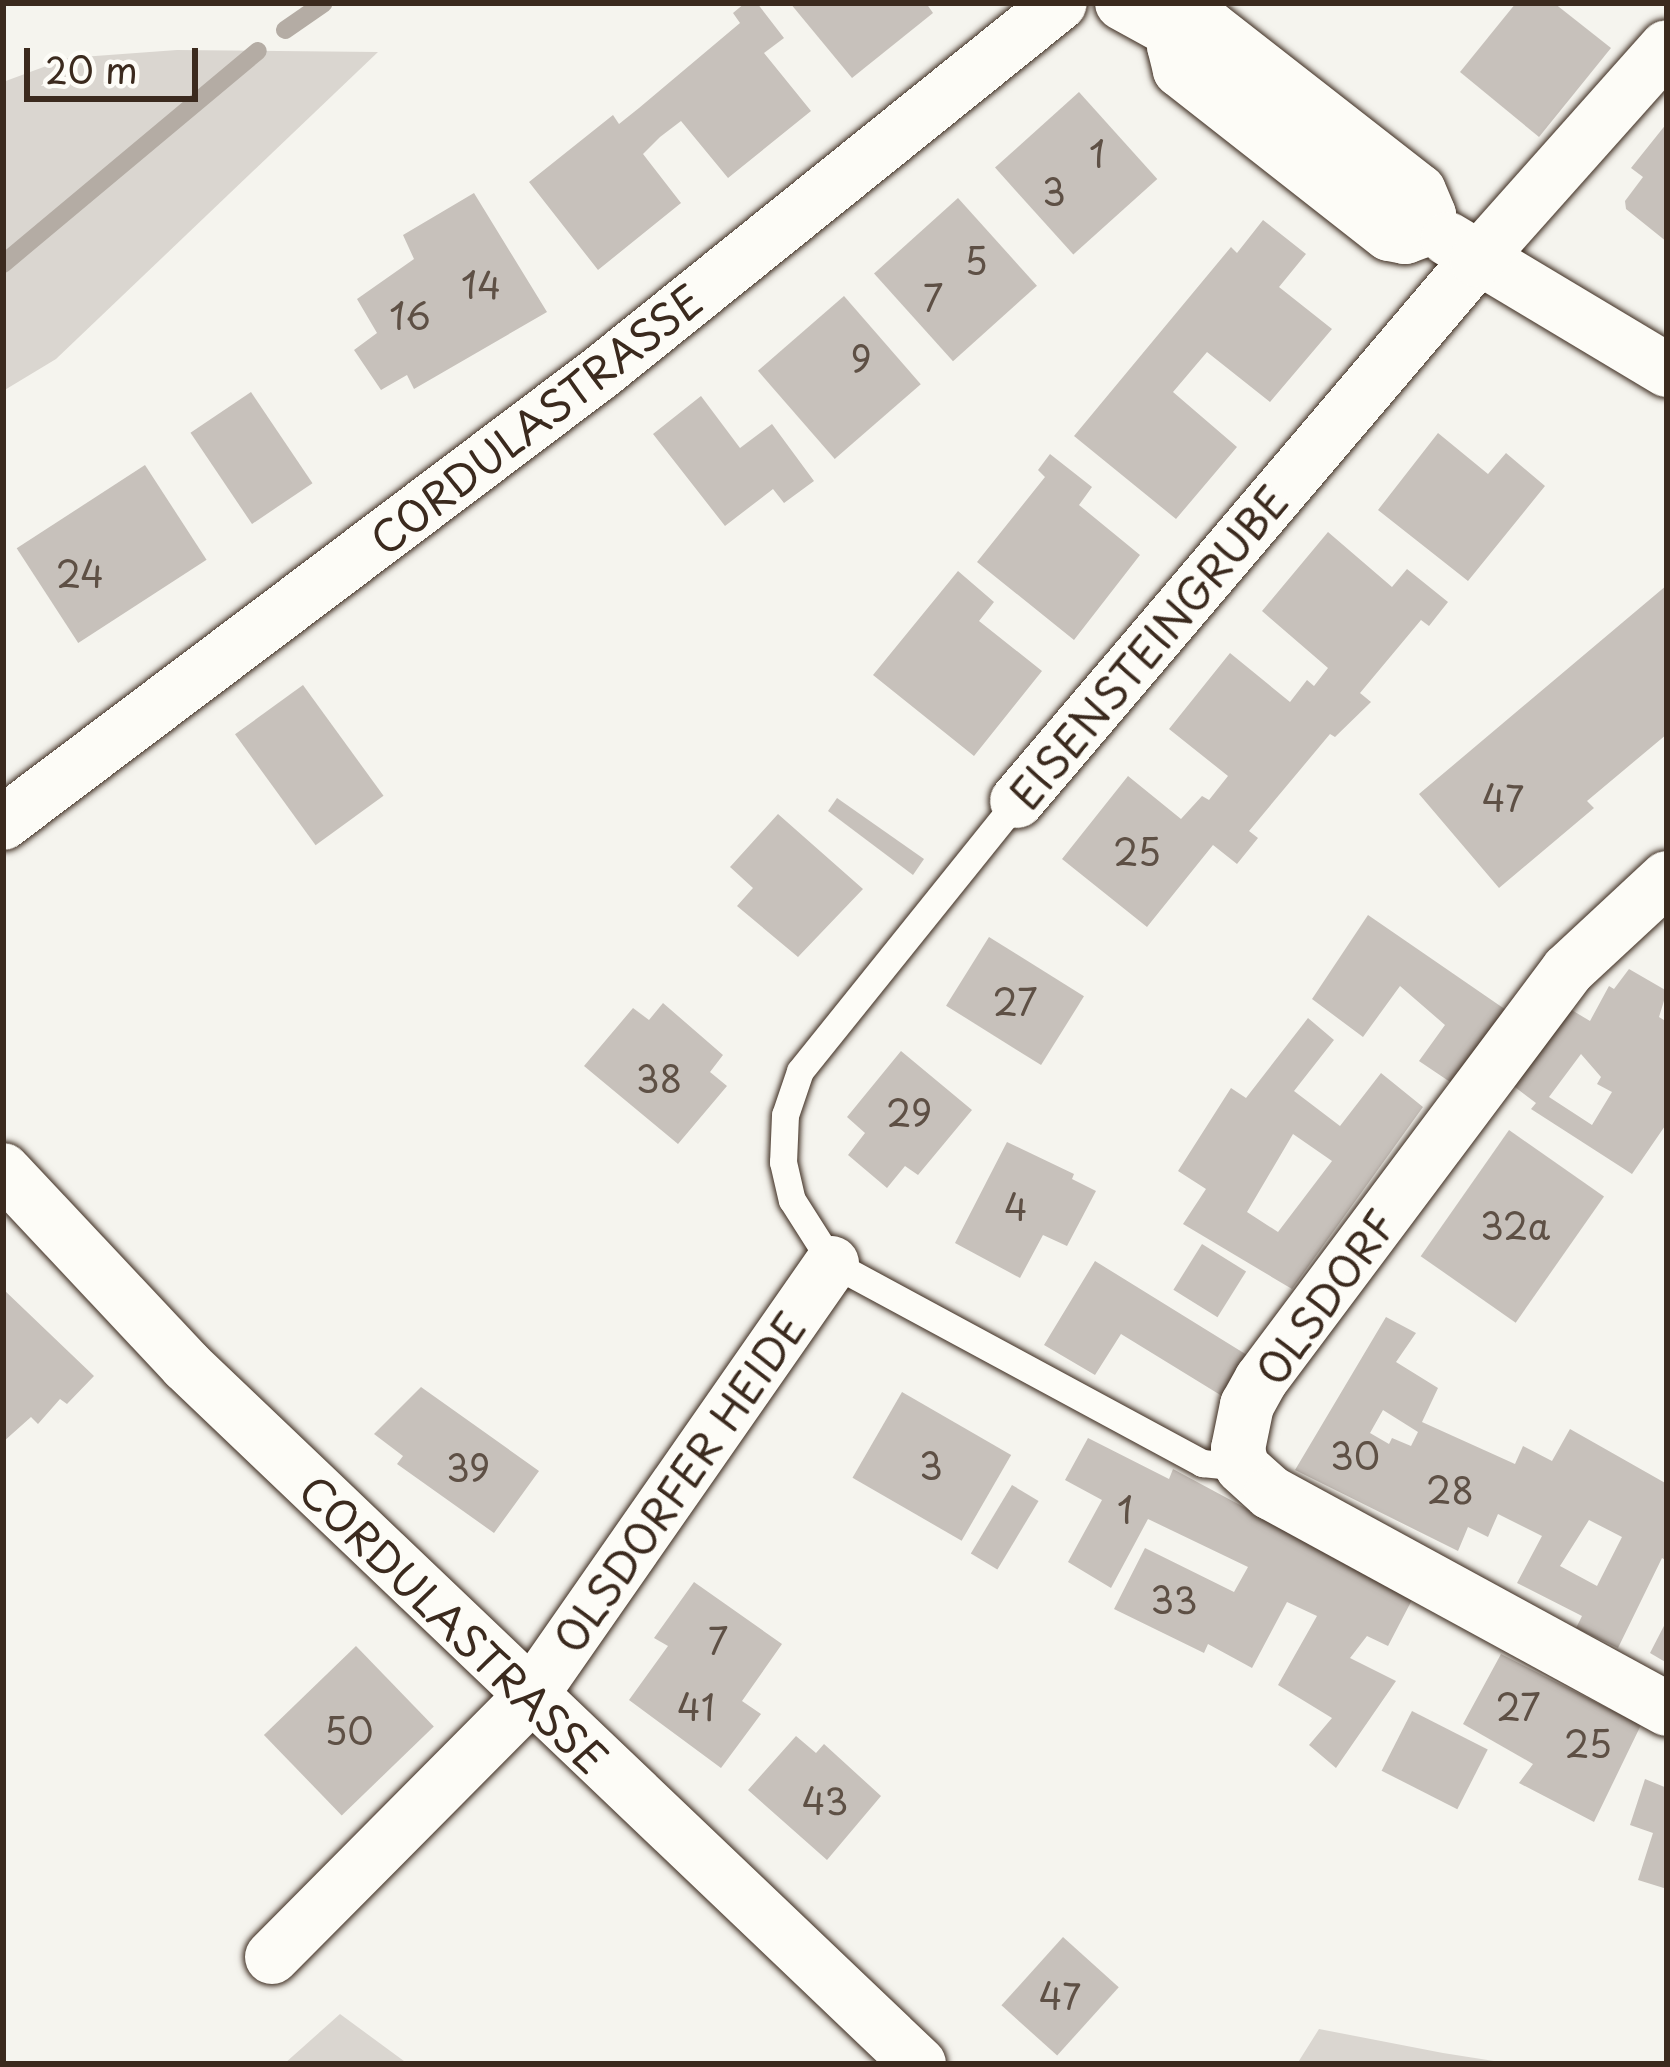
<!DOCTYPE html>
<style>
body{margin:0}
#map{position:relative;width:1670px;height:2067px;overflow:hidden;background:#f5f4ee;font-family:"Playpen Sans",sans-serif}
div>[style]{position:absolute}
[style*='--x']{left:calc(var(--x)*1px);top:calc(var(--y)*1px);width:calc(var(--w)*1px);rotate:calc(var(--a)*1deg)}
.green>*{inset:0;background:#dad6d0}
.stream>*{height:18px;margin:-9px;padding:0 9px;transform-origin:9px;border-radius:9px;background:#b4aca4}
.building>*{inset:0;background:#c7c1bb;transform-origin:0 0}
.roads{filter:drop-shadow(0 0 3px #3b2a1e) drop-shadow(0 0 3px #3b2a1e)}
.service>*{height:27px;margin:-13.5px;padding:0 13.5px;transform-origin:13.5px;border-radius:13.5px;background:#fdfcf7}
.minor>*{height:54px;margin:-27px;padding:0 27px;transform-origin:27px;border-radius:27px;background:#fdfcf7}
span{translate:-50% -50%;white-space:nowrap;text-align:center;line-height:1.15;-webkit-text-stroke:9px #fdfcf7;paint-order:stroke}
.number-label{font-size:36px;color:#5e5045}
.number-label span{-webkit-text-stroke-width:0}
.street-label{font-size:42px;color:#3b2a1e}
.frame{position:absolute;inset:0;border:6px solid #3b2a1e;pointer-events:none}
.scale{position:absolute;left:24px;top:48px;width:174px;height:54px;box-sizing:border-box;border:6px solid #3b2a1e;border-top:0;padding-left:15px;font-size:36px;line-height:42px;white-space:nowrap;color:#3b2a1e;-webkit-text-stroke:9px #fdfcf7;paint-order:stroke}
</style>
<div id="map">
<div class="green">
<div style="clip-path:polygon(177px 50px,378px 52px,56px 359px,3px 391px,3px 82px,68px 58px)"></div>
<div style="clip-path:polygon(340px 2014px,408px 2064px,284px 2064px)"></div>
<div style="clip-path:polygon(1319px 2029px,1443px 2053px,1513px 2064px,1297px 2064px)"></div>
</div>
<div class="stream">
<div style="--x:285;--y:30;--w:47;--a:-34.7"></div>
<div style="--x:3;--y:264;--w:332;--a:-39.9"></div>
</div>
<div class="building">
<div style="clip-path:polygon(745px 3px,757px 3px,784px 38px,764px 53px,811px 111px,728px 178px,681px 121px,660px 137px,643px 154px,681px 203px,598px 270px,529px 182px,613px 115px,619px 124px,639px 108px,740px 23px,733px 13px)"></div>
<div style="clip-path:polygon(790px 3px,926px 3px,933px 13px,852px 78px)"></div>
<div style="clip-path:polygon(1516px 3px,1554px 3px,1611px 48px,1539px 137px,1460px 72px)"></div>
<div style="left:1079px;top:92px;width:117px;height:113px;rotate:48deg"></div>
<div style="clip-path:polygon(1667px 123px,1667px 242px,1626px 209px,1625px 201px,1643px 177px,1631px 168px)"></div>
<div style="clip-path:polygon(474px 193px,547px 312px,414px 389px,407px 375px,381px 390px,354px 350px,377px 333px,357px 299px,414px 259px,403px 235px)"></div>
<div style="left:958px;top:198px;width:118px;height:113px;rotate:48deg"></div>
<div style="clip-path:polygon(1263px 220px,1306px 254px,1279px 287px,1332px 329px,1270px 402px,1207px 352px,1173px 392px,1237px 447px,1176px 519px,1074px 436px,1231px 247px,1237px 253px)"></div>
<div style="left:844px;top:296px;width:117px;height:114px;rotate:49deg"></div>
<div style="left:251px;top:392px;width:110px;height:73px;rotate:56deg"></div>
<div style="clip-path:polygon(701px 396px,740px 448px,772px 424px,814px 481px,784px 503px,773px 489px,725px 526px,653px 434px)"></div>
<div style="clip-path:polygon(1438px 433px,1488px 474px,1506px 453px,1545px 486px,1468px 581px,1378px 510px)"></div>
<div style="clip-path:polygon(1050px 454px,1092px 487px,1079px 505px,1140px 555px,1074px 640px,977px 562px,1045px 477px,1038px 470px)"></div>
<div style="left:145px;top:465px;width:113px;height:153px;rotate:57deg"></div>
<div style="clip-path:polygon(1328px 532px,1392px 587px,1407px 569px,1448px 602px,1429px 626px,1421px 620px,1360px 693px,1371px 702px,1335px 737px,1330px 734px,1249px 831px,1258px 838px,1237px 864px,1213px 845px,1147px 927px,1062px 859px,1128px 776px,1181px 819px,1202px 796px,1209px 800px,1228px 776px,1169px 729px,1230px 653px,1290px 702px,1307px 680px,1314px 686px,1328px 668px,1262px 611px)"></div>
<div style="clip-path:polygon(958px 571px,994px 602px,979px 621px,1042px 671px,974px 756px,873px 675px)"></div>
<div style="clip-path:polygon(1667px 585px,1667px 734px,1587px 801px,1594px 808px,1499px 888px,1419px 794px)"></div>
<div style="left:303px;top:685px;width:137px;height:84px;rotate:54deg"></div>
<div style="clip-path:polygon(837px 798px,924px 859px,913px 875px,828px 811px)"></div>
<div style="clip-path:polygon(778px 814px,863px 889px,798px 957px,737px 906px,753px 888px,730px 867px)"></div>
<div style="clip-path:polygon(1368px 915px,1509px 1012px,1456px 1086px,1419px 1061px,1445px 1025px,1400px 986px,1363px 1037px,1312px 999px)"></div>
<div style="left:989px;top:937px;width:112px;height:81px;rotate:32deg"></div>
<div style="clip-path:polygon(evenodd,1629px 969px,1667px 991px,1659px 1017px,1667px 1022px,1667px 1123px,1632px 1174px,1531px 1109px,1536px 1103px,1507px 1081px,1565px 1006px,1590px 1021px,1609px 986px,1614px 989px,1629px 969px,1581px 1054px,1601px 1077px,1597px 1084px,1612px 1092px,1592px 1125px,1549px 1097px,1581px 1054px)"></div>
<div style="clip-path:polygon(663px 1003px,723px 1055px,710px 1072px,727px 1086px,678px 1144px,584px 1066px,633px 1008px,649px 1020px)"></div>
<div style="clip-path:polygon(evenodd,1308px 1018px,1334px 1040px,1294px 1091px,1340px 1126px,1381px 1073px,1423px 1107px,1292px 1289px,1183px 1224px,1206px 1189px,1178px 1171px,1231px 1088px,1246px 1098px,1308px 1018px,1293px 1134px,1332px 1161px,1278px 1232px,1247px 1212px,1293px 1134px)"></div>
<div style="clip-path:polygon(901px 1051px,972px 1110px,918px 1175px,905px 1166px,887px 1188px,848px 1155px,865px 1133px,847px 1117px)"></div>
<div style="left:1509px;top:1130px;width:116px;height:154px;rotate:35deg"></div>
<div style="clip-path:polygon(1007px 1142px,1074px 1174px,1072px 1179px,1096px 1191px,1067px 1246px,1043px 1235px,1020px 1278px,955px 1243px)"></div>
<div style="left:1202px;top:1244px;width:52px;height:54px;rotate:32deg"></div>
<div style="clip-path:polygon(1095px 1261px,1247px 1355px,1222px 1396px,1121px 1334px,1095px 1375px,1044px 1345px)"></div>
<div style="clip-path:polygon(3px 1289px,94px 1376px,67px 1404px,60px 1399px,38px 1424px,31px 1417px,3px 1442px)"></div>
<div style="clip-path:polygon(evenodd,1386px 1317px,1416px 1333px,1396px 1362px,1438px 1388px,1422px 1422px,1515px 1464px,1523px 1446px,1552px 1461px,1570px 1429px,1667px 1484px,1667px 1561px,1662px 1558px,1618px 1648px,1576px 1628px,1582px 1616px,1517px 1583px,1542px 1536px,1498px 1514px,1488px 1537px,1468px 1527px,1458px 1551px,1295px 1470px,1386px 1317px,1383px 1410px,1418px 1432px,1411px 1446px,1392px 1438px,1389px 1444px,1370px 1433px,1383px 1410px,1386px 1317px,1589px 1520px,1622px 1537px,1597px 1586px,1560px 1566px,1589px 1520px)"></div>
<div style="clip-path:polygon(421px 1387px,539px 1471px,494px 1533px,397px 1464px,403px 1456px,374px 1434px)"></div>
<div style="left:902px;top:1392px;width:126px;height:99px;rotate:30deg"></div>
<div style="clip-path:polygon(1088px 1438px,1169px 1479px,1173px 1469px,1413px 1598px,1388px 1646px,1367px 1636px,1350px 1658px,1396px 1681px,1336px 1768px,1309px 1745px,1332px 1718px,1278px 1685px,1317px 1616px,1287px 1602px,1252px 1668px,1208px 1644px,1204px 1653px,1114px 1609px,1145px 1548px,1234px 1592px,1248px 1567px,1148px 1519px,1111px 1588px,1068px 1562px,1102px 1500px,1065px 1480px)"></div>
<div style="left:1012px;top:1485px;width:31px;height:80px;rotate:31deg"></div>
<div style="clip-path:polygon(694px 1582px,782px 1644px,742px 1701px,761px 1714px,721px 1768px,629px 1700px,668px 1646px,654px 1638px)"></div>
<div style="clip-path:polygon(1667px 1620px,1667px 1663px,1650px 1653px)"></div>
<div style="left:356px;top:1646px;width:112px;height:128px;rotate:46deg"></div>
<div style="clip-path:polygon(1501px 1654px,1641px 1725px,1594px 1822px,1519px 1783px,1533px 1764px,1463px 1724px)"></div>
<div style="left:1412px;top:1711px;width:85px;height:67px;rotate:27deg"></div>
<div style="clip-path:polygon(796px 1736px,816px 1753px,824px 1744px,881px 1796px,827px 1860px,748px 1790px)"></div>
<div style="clip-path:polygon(1645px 1779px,1667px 1788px,1667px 1889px,1638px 1880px,1653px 1833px,1630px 1825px)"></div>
<div style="left:1063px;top:1937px;width:75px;height:92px;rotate:42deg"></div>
</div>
<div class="roads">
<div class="service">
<div style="--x:1017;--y:801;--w:346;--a:128.8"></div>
<div style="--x:800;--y:1071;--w:46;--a:108.8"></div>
<div style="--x:785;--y:1115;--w:47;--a:92.4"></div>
<div style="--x:783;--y:1162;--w:39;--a:77"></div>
<div style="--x:792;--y:1200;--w:75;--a:57.6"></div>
<div style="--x:832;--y:1263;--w:421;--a:28.4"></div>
<div style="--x:1202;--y:1463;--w:40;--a:5.7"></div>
</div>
<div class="minor">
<div style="--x:1122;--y:3;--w:66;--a:28.9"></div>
<div style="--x:1192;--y:27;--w:18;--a:3"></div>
<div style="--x:1210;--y:28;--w:265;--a:38"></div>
<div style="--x:1419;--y:191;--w:26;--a:67"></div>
<div style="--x:1429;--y:215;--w:18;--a:117"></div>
<div style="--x:1421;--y:231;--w:17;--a:159"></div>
<div style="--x:1405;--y:237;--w:16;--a:-169"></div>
<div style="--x:1389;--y:234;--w:266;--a:-141.9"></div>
<div style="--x:1180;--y:70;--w:25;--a:-104"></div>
<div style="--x:1174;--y:46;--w:26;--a:-47"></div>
<div style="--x:1448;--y:239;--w:255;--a:30.9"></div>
<div style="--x:1017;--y:801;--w:710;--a:-49.63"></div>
<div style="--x:1477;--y:260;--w:285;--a:-48.3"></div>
<div style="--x:3;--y:823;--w:748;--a:-37.01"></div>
<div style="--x:600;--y:373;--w:590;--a:-38.81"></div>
<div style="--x:1667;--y:878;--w:135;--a:137.1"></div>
<div style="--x:1568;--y:970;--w:512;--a:126.83"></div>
<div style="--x:1261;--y:1380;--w:29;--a:119"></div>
<div style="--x:1247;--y:1405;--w:45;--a:101.6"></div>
<div style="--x:1238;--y:1449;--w:18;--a:77"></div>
<div style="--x:1242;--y:1467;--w:39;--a:42"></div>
<div style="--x:1271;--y:1493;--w:451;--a:28.6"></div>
<div style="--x:3;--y:1170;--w:267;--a:46.8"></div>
<div style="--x:186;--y:1365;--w:1013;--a:43.64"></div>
<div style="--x:272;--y:1957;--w:365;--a:-45.2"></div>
<div style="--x:529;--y:1698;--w:530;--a:-55.14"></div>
</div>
</div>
<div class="number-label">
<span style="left:1097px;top:154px">1</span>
<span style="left:1054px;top:192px">3</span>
<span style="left:976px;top:261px">5</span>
<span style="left:481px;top:285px">14</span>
<span style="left:933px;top:298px">7</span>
<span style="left:410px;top:316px">16</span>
<span style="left:861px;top:359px">9</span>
<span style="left:80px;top:574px">24</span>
<span style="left:1503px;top:798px">47</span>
<span style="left:1137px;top:852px">25</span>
<span style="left:1015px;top:1002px">27</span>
<span style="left:659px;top:1079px">38</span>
<span style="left:909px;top:1113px">29</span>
<span style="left:1016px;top:1207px">4</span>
<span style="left:1515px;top:1226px">32a</span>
<span style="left:1355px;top:1456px">30</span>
<span style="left:931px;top:1466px">3</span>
<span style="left:468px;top:1468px">39</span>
<span style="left:1450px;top:1490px">28</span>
<span style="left:1125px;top:1510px">1</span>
<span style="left:1174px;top:1600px">33</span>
<span style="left:718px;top:1641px">7</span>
<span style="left:696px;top:1707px">41</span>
<span style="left:1518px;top:1707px">27</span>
<span style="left:349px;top:1731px">50</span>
<span style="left:1588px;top:1744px">25</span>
<span style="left:825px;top:1801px">43</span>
<span style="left:1060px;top:1996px">47</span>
</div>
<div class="street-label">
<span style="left:536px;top:419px;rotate:-38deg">CORDULASTRASSE</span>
<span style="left:1148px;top:647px;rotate:-50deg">EISENSTEINGRUBE</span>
<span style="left:1325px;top:1297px;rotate:-54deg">OLSDORF</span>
<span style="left:679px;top:1482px;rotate:-55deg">OLSDORFER HEIDE</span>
<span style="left:454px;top:1624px;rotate:44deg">CORDULASTRASSE</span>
</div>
<div class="frame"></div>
<div class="scale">20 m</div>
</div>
